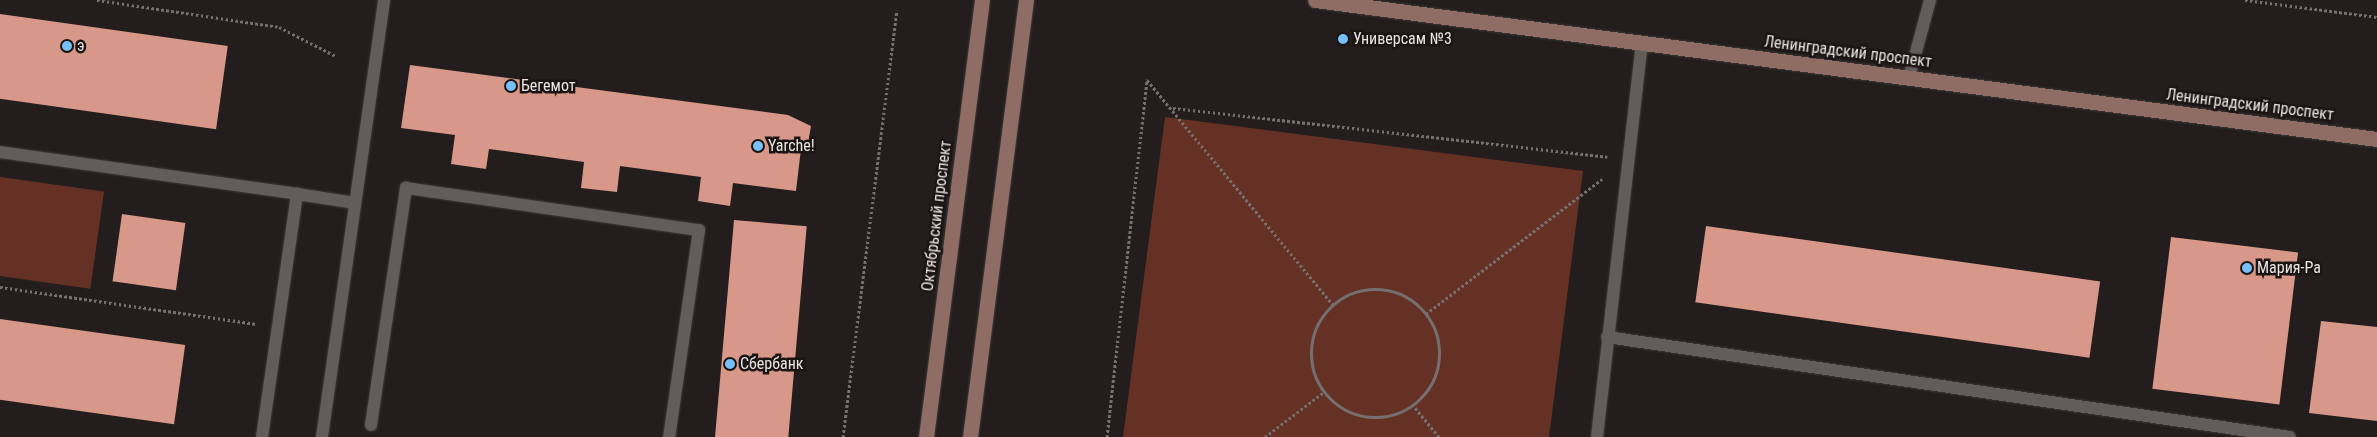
<!DOCTYPE html>
<meta charset="utf-8">
<style>
body{margin:0}
#map{position:relative;width:2377px;height:437px;overflow:hidden;background:#231e1d;font-family:"Roboto Condensed",sans-serif}
div>[style]{position:absolute}
[style*='--x']{left:calc(var(--x)*1px);top:calc(var(--y)*1px);width:calc(var(--w)*1px);rotate:calc(var(--a)*1deg)}
.green>*{inset:0;background:#663125;transform-origin:0 0}
.building>*{inset:0;background:#d89889;transform-origin:0 0}
.path>*{height:3px;margin-top:-1.5px;transform-origin:0;background:repeating-linear-gradient(90deg,#75706f 0 2.5px,transparent 0 5px)}
.path>.ring{margin:-1.5px;padding:0;box-sizing:content-box;background:none;border:3px solid #75706f;border-radius:50%}
.roads{filter:drop-shadow(0 0 1px #3d3938) drop-shadow(0 0 1px #3d3938)}
.lane>*{height:12px;margin:-6px;padding:0 6px;transform-origin:6px;border-radius:6px;background:#625c5a}
.secondary>*{height:15px;margin:-7.5px;padding:0 7.5px;transform-origin:7.5px;border-radius:7.5px;background:#8f6d65}
.dots>*{width:14px;height:14px;translate:-50% -50%;box-sizing:border-box;border:2px solid #1a1513;border-radius:50%}
span{translate:-50% -50%;white-space:nowrap;text-align:center;line-height:1.15;-webkit-text-stroke:5px #1a1513;paint-order:stroke}
.poi-label{font-size:16px;color:#e9e5e4}
.left{translate:0 -50%;text-align:left}
.street-label{font-size:16px;color:#e9e5e4}
</style>
<div id="map">
<div class="green">
<div style="clip-path:polygon(1165px 117px,1583px 171px,1549px 437px,1123px 437px)"></div>
<div style="left:0;top:177px;width:105px;height:98px;rotate:8deg"></div>
</div>
<div class="building">
<div style="left:0;top:14px;width:230px;height:84px;rotate:8deg"></div>
<div style="clip-path:polygon(410px 65px,788px 115px,811px 126px,807px 149px,801px 149px,796px 191px,733px 183px,730px 206px,698px 201px,701px 177px,620px 166px,617px 192px,581px 188px,584px 162px,489px 149px,486px 169px,451px 164px,455px 135px,401px 128px)"></div>
<div style="left:122px;top:214px;width:64px;height:68px;rotate:8deg"></div>
<div style="left:734px;top:220px;width:73px;height:218px;rotate:5deg"></div>
<div style="left:1706px;top:226px;width:398px;height:77px;rotate:8deg"></div>
<div style="left:2171px;top:237px;width:128px;height:153px;rotate:7deg"></div>
<div style="left:0;top:319px;width:187px;height:80px;rotate:8deg"></div>
<div style="clip-path:polygon(2321px 321px,2377px 327px,2377px 421px,2309px 413px)"></div>
</div>
<div class="path">
<div style="--x:97;--y:0;--w:184;--a:8.4"></div>
<div style="--x:279;--y:27;--w:64;--a:27"></div>
<div style="--x:2245;--y:0;--w:133;--a:7.3"></div>
<div style="--x:1147;--y:80;--w:292;--a:50.4"></div>
<div style="--x:1173;--y:108;--w:437;--a:6.4"></div>
<div style="--x:0;--y:287;--w:259;--a:8.2"></div>
<div class="ring" style="left:1311px;top:289px;width:125px;height:125px"></div>
<div style="--x:1426;--y:314;--w:222;--a:-37.5"></div>
<div style="--x:1412;--y:404;--w:43;--a:50.7"></div>
<div style="--x:843;--y:437;--w:430;--a:-82.8"></div>
<div style="--x:1107;--y:437;--w:360;--a:-83.6"></div>
<div style="--x:1265;--y:437;--w:74;--a:-37.3"></div>
</div>
<div class="roads">
<div class="lane">
<div style="--x:1909;--y:78;--w:81;--a:-74.9"></div>
<div style="--x:0;--y:152;--w:300;--a:8"></div>
<div style="--x:1607;--y:337;--w:690;--a:8.33"></div>
<div style="--x:371;--y:425;--w:240;--a:-81.6"></div>
<div style="--x:406;--y:188;--w:296;--a:8.2"></div>
<div style="--x:699;--y:230;--w:209;--a:98.2"></div>
<div style="--x:262;--y:437;--w:246;--a:-81.8"></div>
<div style="--x:297;--y:194;--w:59;--a:8.8"></div>
<div style="--x:322;--y:437;--w:441;--a:-81.9"></div>
<div style="--x:1597;--y:437;--w:397;--a:-83.5"></div>
</div>
<div class="secondary">
<div style="--x:1315;--y:0;--w:1071;--a:7.46"></div>
<div style="--x:926;--y:437;--w:441;--a:-82.7"></div>
<div style="--x:970;--y:437;--w:441;--a:-82.7"></div>
</div>
</div>
<div class="dots">
<div style="left:1343px;top:39px;background:#78bff7"></div>
<div style="left:67px;top:46px;background:#78bff7"></div>
<div style="left:511px;top:86px;background:#78bff7"></div>
<div style="left:758px;top:146px;background:#78bff7"></div>
<div style="left:2247px;top:268px;background:#78bff7"></div>
<div style="left:730px;top:364px;background:#78bff7"></div>
</div>
<div class="poi-label">
<span class="left" style="left:1353px;top:39px">Универсам №3</span>
<span class="left" style="left:77px;top:46px">э</span>
<span class="left" style="left:521px;top:86px">Бегемот</span>
<span class="left" style="left:768px;top:146px">Yarche!</span>
<span class="left" style="left:2257px;top:268px">Мария-Ра</span>
<span class="left" style="left:740px;top:364px">Сбербанк</span>
</div>
<div class="street-label">
<span style="left:1848px;top:52px;rotate:7deg">Ленинградский проспект</span>
<span style="left:2250px;top:105px;rotate:7deg">Ленинградский проспект</span>
<span style="left:937px;top:216px;rotate:-83deg">Октябрьский проспект</span>
</div>
</div>
